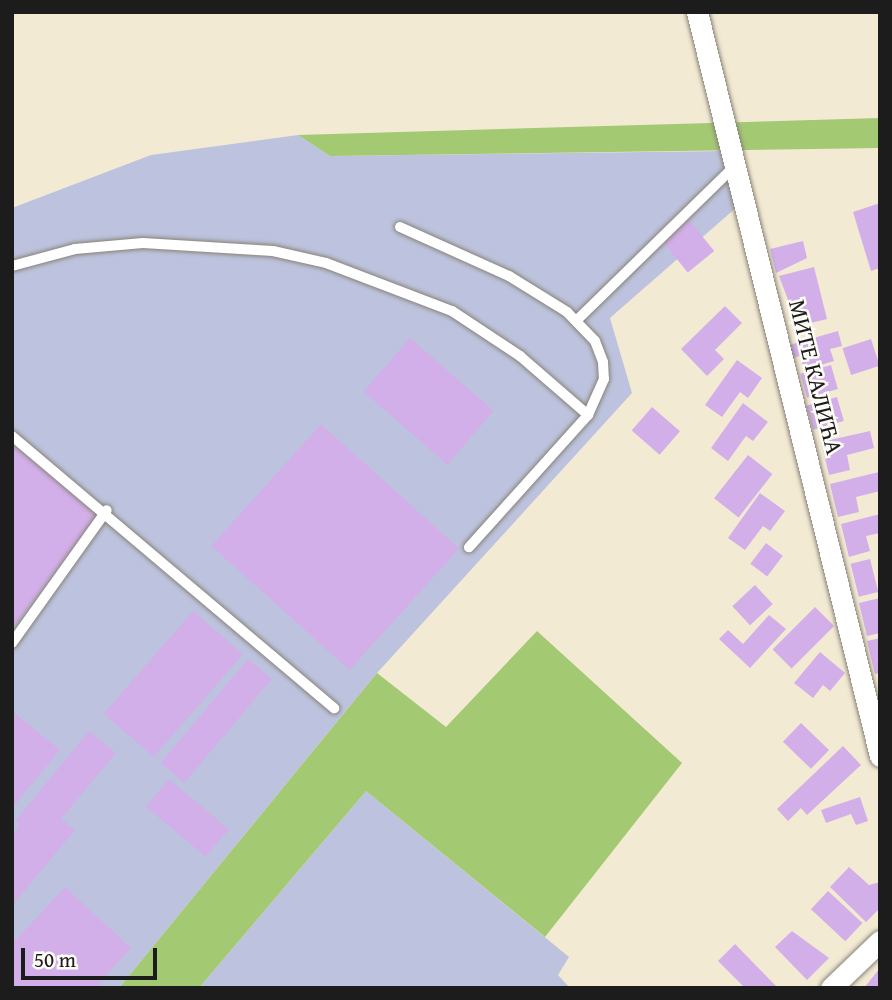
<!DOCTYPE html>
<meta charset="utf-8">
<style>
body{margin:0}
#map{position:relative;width:892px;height:1000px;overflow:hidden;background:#f3ead4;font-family:"Gentium Book Plus",serif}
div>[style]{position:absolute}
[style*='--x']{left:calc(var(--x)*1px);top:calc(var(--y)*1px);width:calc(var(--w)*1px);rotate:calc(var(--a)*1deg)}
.industrial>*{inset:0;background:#bdc3de}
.green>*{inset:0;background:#a4c973}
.building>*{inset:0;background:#d2afe9;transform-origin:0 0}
.roads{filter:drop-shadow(0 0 2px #888378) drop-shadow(0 0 2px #888378)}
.service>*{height:10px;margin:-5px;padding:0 5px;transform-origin:5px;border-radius:5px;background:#fff}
.minor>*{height:21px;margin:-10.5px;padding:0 10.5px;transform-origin:10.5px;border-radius:10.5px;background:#fff}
span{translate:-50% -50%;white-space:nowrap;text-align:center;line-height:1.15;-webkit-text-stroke:5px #fdfcf7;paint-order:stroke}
.street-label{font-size:24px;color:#1c1c1c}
.frame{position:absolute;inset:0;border:14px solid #1c1c1c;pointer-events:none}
.scale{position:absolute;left:21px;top:948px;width:136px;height:32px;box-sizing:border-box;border:4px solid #1c1c1c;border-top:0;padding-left:9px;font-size:21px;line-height:24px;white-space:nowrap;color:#1c1c1c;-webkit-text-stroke:5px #fdfcf7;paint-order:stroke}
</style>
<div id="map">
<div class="industrial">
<div style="clip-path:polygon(298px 135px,330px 156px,727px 151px,738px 206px,610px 318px,632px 393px,377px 673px,119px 988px,12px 988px,12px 208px,151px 155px)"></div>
<div style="clip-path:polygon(366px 791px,569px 957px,558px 975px,570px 988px,199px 988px)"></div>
</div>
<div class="green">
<div style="clip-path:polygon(880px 118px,880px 148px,330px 156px,298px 135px)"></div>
<div style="clip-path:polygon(537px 631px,682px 763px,545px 937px,366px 791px,199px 988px,119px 988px,377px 673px,446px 727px)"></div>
</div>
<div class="building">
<div style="clip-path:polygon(880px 203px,880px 268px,871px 271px,853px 212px)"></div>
<div style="left:689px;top:220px;width:40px;height:34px;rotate:51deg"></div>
<div style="clip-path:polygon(803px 241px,807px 258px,776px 273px,770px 249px)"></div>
<div style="clip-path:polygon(814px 267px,827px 319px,798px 326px,779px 276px)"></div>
<div style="clip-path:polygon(725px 306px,742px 323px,715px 350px,724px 359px,707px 376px,681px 349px)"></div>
<div style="clip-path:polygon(838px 331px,842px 346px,830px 349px,834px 361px,804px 370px,800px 356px,793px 358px,789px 345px)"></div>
<div style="left:410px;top:338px;width:111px;height:71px;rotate:41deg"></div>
<div style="left:871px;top:339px;width:28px;height:30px;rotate:72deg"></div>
<div style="clip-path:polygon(737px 360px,762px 378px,748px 398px,740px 392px,722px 417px,705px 405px)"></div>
<div style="left:831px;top:365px;width:25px;height:32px;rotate:74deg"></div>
<div style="left:837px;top:397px;width:25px;height:32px;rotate:74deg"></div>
<div style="clip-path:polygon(743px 403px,768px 422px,753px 441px,746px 436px,728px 461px,711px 448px)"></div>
<div style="left:652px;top:407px;width:37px;height:31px;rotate:41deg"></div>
<div style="left:321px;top:424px;width:186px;height:164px;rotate:42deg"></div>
<div style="clip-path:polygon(870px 431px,874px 448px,847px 455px,850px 470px,829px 475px,821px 442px)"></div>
<div style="clip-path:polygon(12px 445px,101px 510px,12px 629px)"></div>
<div style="left:748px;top:455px;width:31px;height:55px;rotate:38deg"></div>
<div style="clip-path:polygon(879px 472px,880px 491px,856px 497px,859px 512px,838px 517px,830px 484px)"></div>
<div style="clip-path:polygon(760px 493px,785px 511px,770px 531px,763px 526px,745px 550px,728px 538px)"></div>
<div style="clip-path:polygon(880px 514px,880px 533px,866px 536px,870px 551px,849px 557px,841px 524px)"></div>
<div style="left:766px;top:543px;width:21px;height:26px;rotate:37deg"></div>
<div style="left:870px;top:559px;width:34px;height:20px;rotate:76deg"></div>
<div style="left:755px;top:585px;width:26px;height:31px;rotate:47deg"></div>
<div style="clip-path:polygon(880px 598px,880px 633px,867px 636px,859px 603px)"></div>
<div style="left:815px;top:607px;width:27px;height:60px;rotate:45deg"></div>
<div style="left:193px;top:611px;width:66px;height:136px;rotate:41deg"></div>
<div style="clip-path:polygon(769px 615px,786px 629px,750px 668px,719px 639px,728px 630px,743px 644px)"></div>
<div style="clip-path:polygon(880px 638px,880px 673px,875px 674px,867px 641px)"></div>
<div style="clip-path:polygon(820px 652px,845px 673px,830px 691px,823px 685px,813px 698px,794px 683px)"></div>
<div style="left:248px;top:659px;width:31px;height:136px;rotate:40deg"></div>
<div style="clip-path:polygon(12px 711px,60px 750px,12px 808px)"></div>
<div style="left:801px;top:723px;width:39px;height:26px;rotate:44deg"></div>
<div style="clip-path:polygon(89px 731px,116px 753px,61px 819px,75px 830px,12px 906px,12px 835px,20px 825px,15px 821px)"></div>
<div style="clip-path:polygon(843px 746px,861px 765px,807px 815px,801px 808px,788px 821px,777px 809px)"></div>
<div style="left:169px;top:779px;width:78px;height:36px;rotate:40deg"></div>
<div style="clip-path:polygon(860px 797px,868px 821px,856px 825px,851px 814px,826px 823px,821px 810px)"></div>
<div style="clip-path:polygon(849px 867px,869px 885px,880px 882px,880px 908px,866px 922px,830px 887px)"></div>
<div style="clip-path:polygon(65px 887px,131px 948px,95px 988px,12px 988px,12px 944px)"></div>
<div style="left:828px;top:891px;width:47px;height:25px;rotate:43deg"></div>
<div style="clip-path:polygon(792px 931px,829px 958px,807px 980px,775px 947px)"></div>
<div style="clip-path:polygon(735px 944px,778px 988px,745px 988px,718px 961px)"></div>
<div style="clip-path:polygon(880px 968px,880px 988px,864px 988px)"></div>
</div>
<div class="roads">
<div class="service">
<div style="--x:400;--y:227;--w:120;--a:24.2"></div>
<div style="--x:509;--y:276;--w:68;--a:31.8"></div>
<div style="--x:567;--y:312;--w:40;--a:46"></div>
<div style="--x:595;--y:341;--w:22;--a:69"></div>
<div style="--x:603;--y:362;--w:17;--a:87"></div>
<div style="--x:604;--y:379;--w:39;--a:114"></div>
<div style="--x:588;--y:415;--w:178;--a:132"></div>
<div style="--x:12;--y:266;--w:65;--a:-15.1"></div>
<div style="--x:75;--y:249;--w:68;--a:-5"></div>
<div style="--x:143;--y:243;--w:130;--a:3.5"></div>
<div style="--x:273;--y:251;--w:54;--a:12.8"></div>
<div style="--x:326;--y:263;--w:135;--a:20.9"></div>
<div style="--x:452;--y:311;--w:82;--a:33.5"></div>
<div style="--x:520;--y:356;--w:90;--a:40.9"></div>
<div style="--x:577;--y:320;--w:221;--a:-44.3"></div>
<div style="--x:12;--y:436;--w:422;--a:40.2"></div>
<div style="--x:12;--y:643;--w:163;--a:-54.5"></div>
</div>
<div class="minor">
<div style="--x:697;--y:12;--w:766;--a:76.18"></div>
<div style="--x:831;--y:988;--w:68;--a:-43.8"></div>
</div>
</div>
<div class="street-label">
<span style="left:816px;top:377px;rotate:76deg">МИТЕ КАЛИЋА</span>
</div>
<div class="frame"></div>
<div class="scale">50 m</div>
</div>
